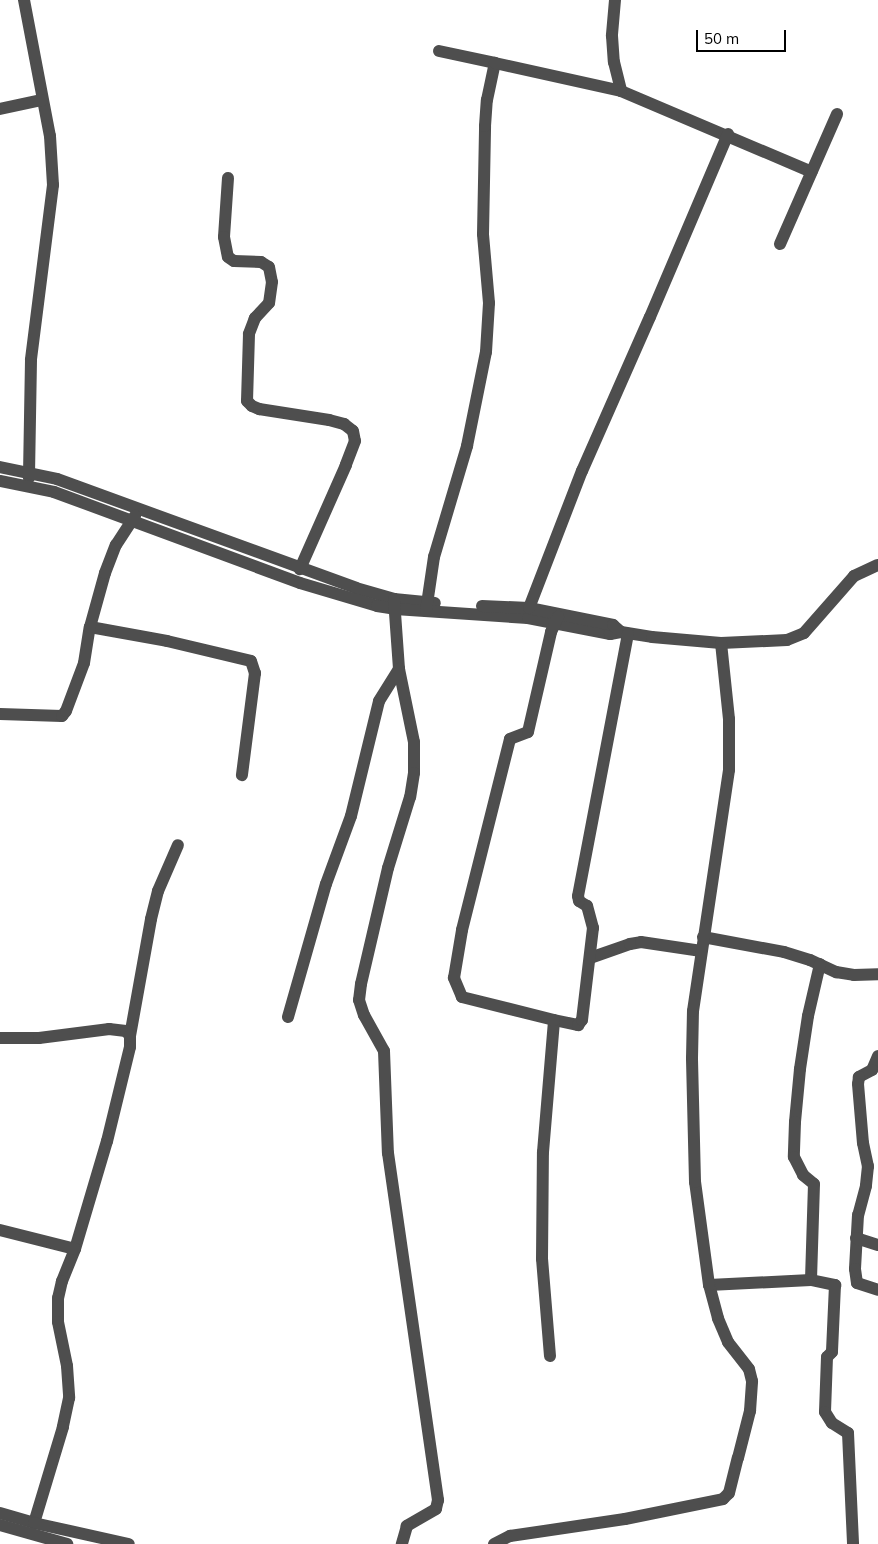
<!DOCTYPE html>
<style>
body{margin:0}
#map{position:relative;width:878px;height:1544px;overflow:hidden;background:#fff;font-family:Mulish,sans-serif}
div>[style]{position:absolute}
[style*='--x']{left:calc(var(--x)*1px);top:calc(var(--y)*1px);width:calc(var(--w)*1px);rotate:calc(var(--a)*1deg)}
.minor>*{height:12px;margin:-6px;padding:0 6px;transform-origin:6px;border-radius:6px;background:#4e4e4e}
span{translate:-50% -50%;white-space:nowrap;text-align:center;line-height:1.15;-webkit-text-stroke:5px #fff;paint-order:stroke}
.scale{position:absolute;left:696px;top:30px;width:90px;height:22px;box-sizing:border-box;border:2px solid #000;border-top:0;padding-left:6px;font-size:15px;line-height:18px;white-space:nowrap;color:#000;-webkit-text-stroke:4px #fff;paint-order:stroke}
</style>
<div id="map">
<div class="minor">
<div style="--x:24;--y:0;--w:138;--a:79.2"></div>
<div style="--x:50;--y:136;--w:49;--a:86.5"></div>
<div style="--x:53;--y:185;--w:176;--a:97.2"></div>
<div style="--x:31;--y:360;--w:118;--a:91"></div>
<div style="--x:615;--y:0;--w:36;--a:95"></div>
<div style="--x:612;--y:36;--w:26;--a:86"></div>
<div style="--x:614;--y:62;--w:30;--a:76"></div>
<div style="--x:621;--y:91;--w:207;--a:23"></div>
<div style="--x:439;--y:51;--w:57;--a:12.1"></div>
<div style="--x:0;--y:109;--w:43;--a:-12.1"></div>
<div style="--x:228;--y:178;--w:59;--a:93.9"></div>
<div style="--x:224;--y:237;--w:20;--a:79"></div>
<div style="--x:228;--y:257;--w:7;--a:34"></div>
<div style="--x:234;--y:261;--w:27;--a:2"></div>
<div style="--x:261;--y:262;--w:9;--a:32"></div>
<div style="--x:269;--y:267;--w:15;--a:79"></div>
<div style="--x:272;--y:282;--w:21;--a:98"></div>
<div style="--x:269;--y:303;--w:21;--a:133"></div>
<div style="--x:255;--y:318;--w:17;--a:111"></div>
<div style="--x:249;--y:334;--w:67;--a:91.7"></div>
<div style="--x:247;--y:401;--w:7;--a:45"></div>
<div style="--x:252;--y:406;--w:8;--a:23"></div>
<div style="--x:259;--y:409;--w:71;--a:8.9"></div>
<div style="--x:329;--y:420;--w:16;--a:15"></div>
<div style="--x:344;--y:424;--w:11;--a:38"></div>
<div style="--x:353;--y:431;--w:10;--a:79"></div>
<div style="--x:355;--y:441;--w:26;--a:111"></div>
<div style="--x:346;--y:465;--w:114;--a:113.9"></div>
<div style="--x:780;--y:244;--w:142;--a:-66.3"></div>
<div style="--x:0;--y:467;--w:58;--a:11.9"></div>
<div style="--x:57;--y:479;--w:318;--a:20"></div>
<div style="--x:356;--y:588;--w:40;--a:16"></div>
<div style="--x:394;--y:599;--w:41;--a:5.6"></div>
<div style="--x:0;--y:481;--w:55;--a:11.5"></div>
<div style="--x:54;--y:492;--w:262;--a:20.3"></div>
<div style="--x:300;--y:583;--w:80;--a:16.6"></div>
<div style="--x:377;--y:606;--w:18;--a:9"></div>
<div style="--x:395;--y:609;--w:133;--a:3.9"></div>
<div style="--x:528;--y:618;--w:84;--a:11"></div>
<div style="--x:610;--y:634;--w:11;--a:-10"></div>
<div style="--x:621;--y:632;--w:31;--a:9"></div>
<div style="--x:652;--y:637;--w:69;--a:5"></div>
<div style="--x:721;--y:643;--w:66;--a:-2.6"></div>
<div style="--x:787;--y:640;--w:18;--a:-22"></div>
<div style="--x:804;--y:633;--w:76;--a:-48.7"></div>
<div style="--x:854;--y:576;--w:26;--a:-25"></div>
<div style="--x:394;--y:599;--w:70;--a:85.9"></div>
<div style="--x:399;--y:669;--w:75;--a:78.4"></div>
<div style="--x:414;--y:742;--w:31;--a:90"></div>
<div style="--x:414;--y:773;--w:24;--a:99"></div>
<div style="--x:410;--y:797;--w:74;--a:107.2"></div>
<div style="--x:388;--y:868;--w:119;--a:103.1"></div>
<div style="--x:361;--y:984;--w:16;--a:97"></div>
<div style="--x:359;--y:1000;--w:16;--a:72"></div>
<div style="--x:364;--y:1015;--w:41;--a:60.9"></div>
<div style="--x:384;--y:1051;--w:102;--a:87.8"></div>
<div style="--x:388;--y:1153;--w:351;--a:81.8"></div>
<div style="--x:438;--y:1500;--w:9;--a:103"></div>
<div style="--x:436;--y:1509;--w:34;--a:150"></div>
<div style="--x:407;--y:1526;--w:19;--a:106"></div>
<div style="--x:482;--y:606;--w:47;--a:2.4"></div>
<div style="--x:529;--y:608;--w:86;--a:11.4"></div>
<div style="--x:613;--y:625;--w:11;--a:41"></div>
<div style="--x:529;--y:608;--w:147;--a:-68.9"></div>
<div style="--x:582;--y:471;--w:168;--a:-66.2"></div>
<div style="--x:650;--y:317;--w:199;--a:-66.9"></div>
<div style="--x:426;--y:611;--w:55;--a:-81.6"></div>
<div style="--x:434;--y:557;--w:116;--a:-73.4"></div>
<div style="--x:467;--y:446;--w:96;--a:-78.6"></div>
<div style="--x:486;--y:352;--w:49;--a:-86.5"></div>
<div style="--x:489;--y:303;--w:69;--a:-95"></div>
<div style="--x:483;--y:234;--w:108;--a:-88.9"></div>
<div style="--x:485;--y:126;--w:26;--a:-86"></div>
<div style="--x:487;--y:100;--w:38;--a:-78"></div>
<div style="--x:495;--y:63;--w:129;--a:12.5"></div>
<div style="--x:90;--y:627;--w:78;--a:10.3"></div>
<div style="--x:167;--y:641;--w:86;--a:13.4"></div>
<div style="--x:251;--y:661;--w:13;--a:72"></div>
<div style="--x:255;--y:673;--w:103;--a:97.3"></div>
<div style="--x:0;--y:714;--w:62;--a:1.8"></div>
<div style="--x:62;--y:716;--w:6;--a:-51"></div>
<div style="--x:66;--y:711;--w:51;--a:-69.4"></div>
<div style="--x:84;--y:663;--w:36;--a:-81"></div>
<div style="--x:90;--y:627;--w:56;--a:-74.5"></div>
<div style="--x:105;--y:573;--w:30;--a:-69"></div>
<div style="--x:116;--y:545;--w:35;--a:-57"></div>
<div style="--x:703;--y:937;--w:82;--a:10.5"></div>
<div style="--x:784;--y:952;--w:27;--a:17"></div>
<div style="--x:810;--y:960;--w:29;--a:25"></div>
<div style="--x:836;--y:972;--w:18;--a:9"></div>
<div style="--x:854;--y:975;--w:24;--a:-2"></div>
<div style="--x:590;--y:958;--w:42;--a:-19.3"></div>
<div style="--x:630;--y:944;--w:11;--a:-10"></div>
<div style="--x:641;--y:942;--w:61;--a:8.5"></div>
<div style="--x:820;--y:964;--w:53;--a:103"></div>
<div style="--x:808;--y:1016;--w:54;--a:98.6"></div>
<div style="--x:800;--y:1069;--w:53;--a:95.4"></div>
<div style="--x:795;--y:1122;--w:35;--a:92"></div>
<div style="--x:794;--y:1157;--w:20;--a:63"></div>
<div style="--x:803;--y:1175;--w:14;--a:39"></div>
<div style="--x:814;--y:1184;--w:96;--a:91.8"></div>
<div style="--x:811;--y:1280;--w:25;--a:12"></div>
<div style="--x:835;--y:1285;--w:67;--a:92.6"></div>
<div style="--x:832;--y:1352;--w:7;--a:135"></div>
<div style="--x:827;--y:1357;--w:55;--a:92.1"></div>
<div style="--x:825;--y:1412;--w:13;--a:58"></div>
<div style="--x:832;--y:1423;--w:19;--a:32"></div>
<div style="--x:848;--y:1433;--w:111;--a:87.4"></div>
<div style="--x:288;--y:1017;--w:138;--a:-74.1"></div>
<div style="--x:326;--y:884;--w:72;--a:-69.8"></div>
<div style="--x:351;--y:816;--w:118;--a:-76.3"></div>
<div style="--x:379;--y:701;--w:38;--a:-58"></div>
<div style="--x:554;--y:1020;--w:25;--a:12"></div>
<div style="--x:578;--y:1025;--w:6;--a:-51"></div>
<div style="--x:582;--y:1020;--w:93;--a:-83.2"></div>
<div style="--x:593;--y:928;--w:23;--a:-105"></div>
<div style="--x:587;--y:906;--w:9;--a:-148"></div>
<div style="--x:579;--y:901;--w:5;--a:-101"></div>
<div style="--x:578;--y:896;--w:267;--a:-79.2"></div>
<div style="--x:130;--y:1036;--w:119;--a:-79.8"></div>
<div style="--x:151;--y:919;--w:29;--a:-76"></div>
<div style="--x:158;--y:891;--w:50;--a:-66.5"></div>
<div style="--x:0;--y:1038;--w:39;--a:0"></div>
<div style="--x:39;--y:1038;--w:71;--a:-7.3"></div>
<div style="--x:109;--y:1029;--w:17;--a:7"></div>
<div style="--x:126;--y:1031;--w:6;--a:51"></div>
<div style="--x:130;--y:1036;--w:11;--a:90"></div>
<div style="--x:130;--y:1047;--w:97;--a:103.7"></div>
<div style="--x:107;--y:1141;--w:113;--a:106.5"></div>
<div style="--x:75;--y:1249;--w:35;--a:112"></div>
<div style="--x:62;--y:1281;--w:17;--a:103"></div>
<div style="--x:58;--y:1298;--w:24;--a:90"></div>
<div style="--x:58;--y:1322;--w:45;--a:78.4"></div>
<div style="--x:67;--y:1366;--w:32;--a:86"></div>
<div style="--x:69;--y:1398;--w:30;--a:102"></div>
<div style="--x:63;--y:1427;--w:100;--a:106.8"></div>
<div style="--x:878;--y:1056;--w:15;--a:113"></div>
<div style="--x:872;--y:1070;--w:15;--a:152"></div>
<div style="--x:859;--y:1077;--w:7;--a:98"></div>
<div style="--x:858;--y:1084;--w:59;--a:85.2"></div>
<div style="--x:863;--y:1143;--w:24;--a:78"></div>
<div style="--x:868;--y:1166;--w:20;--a:96"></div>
<div style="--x:866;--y:1186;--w:30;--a:105"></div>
<div style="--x:858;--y:1215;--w:54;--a:93.2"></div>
<div style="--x:855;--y:1269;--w:14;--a:82"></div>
<div style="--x:857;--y:1283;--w:22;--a:18"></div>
<div style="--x:0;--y:1230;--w:77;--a:14.2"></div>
<div style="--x:856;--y:1238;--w:23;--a:18"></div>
<div style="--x:709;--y:1285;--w:102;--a:-2.8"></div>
<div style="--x:550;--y:1356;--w:97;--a:-94.7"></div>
<div style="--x:542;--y:1259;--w:107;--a:-89.5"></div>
<div style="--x:543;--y:1152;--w:132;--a:-85.2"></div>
<div style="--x:554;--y:1020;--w:95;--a:-166"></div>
<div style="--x:462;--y:997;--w:21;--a:-113"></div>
<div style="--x:454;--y:978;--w:49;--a:-80.5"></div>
<div style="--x:462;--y:930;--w:197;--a:-75.9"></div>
<div style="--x:510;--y:739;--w:19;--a:-21"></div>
<div style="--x:528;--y:732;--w:103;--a:-77"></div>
<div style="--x:551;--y:632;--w:17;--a:-65"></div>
<div style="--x:0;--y:1513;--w:35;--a:16"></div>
<div style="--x:34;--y:1523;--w:97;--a:12.5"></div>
<div style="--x:0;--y:1525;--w:70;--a:15.8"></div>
<div style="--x:494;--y:1544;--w:18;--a:-27"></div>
<div style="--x:510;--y:1536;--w:116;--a:-8.4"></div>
<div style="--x:625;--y:1519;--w:100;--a:-11.5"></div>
<div style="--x:723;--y:1499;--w:8;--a:-45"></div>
<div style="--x:729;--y:1493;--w:36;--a:-76"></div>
<div style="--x:738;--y:1458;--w:49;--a:-75.7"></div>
<div style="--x:750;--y:1411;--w:30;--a:-86"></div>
<div style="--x:752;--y:1381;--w:12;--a:-104"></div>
<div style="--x:749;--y:1369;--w:34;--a:-128"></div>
<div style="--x:728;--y:1342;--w:26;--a:-113"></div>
<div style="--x:718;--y:1318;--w:34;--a:-105"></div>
<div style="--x:709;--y:1285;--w:104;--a:-97.7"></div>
<div style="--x:695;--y:1182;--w:124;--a:-91.4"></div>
<div style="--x:692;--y:1058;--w:47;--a:-88.8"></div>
<div style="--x:693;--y:1011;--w:244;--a:-81.5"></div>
<div style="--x:729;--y:770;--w:51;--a:-90"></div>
<div style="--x:729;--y:719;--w:76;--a:-96"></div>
</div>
<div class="scale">50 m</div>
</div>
